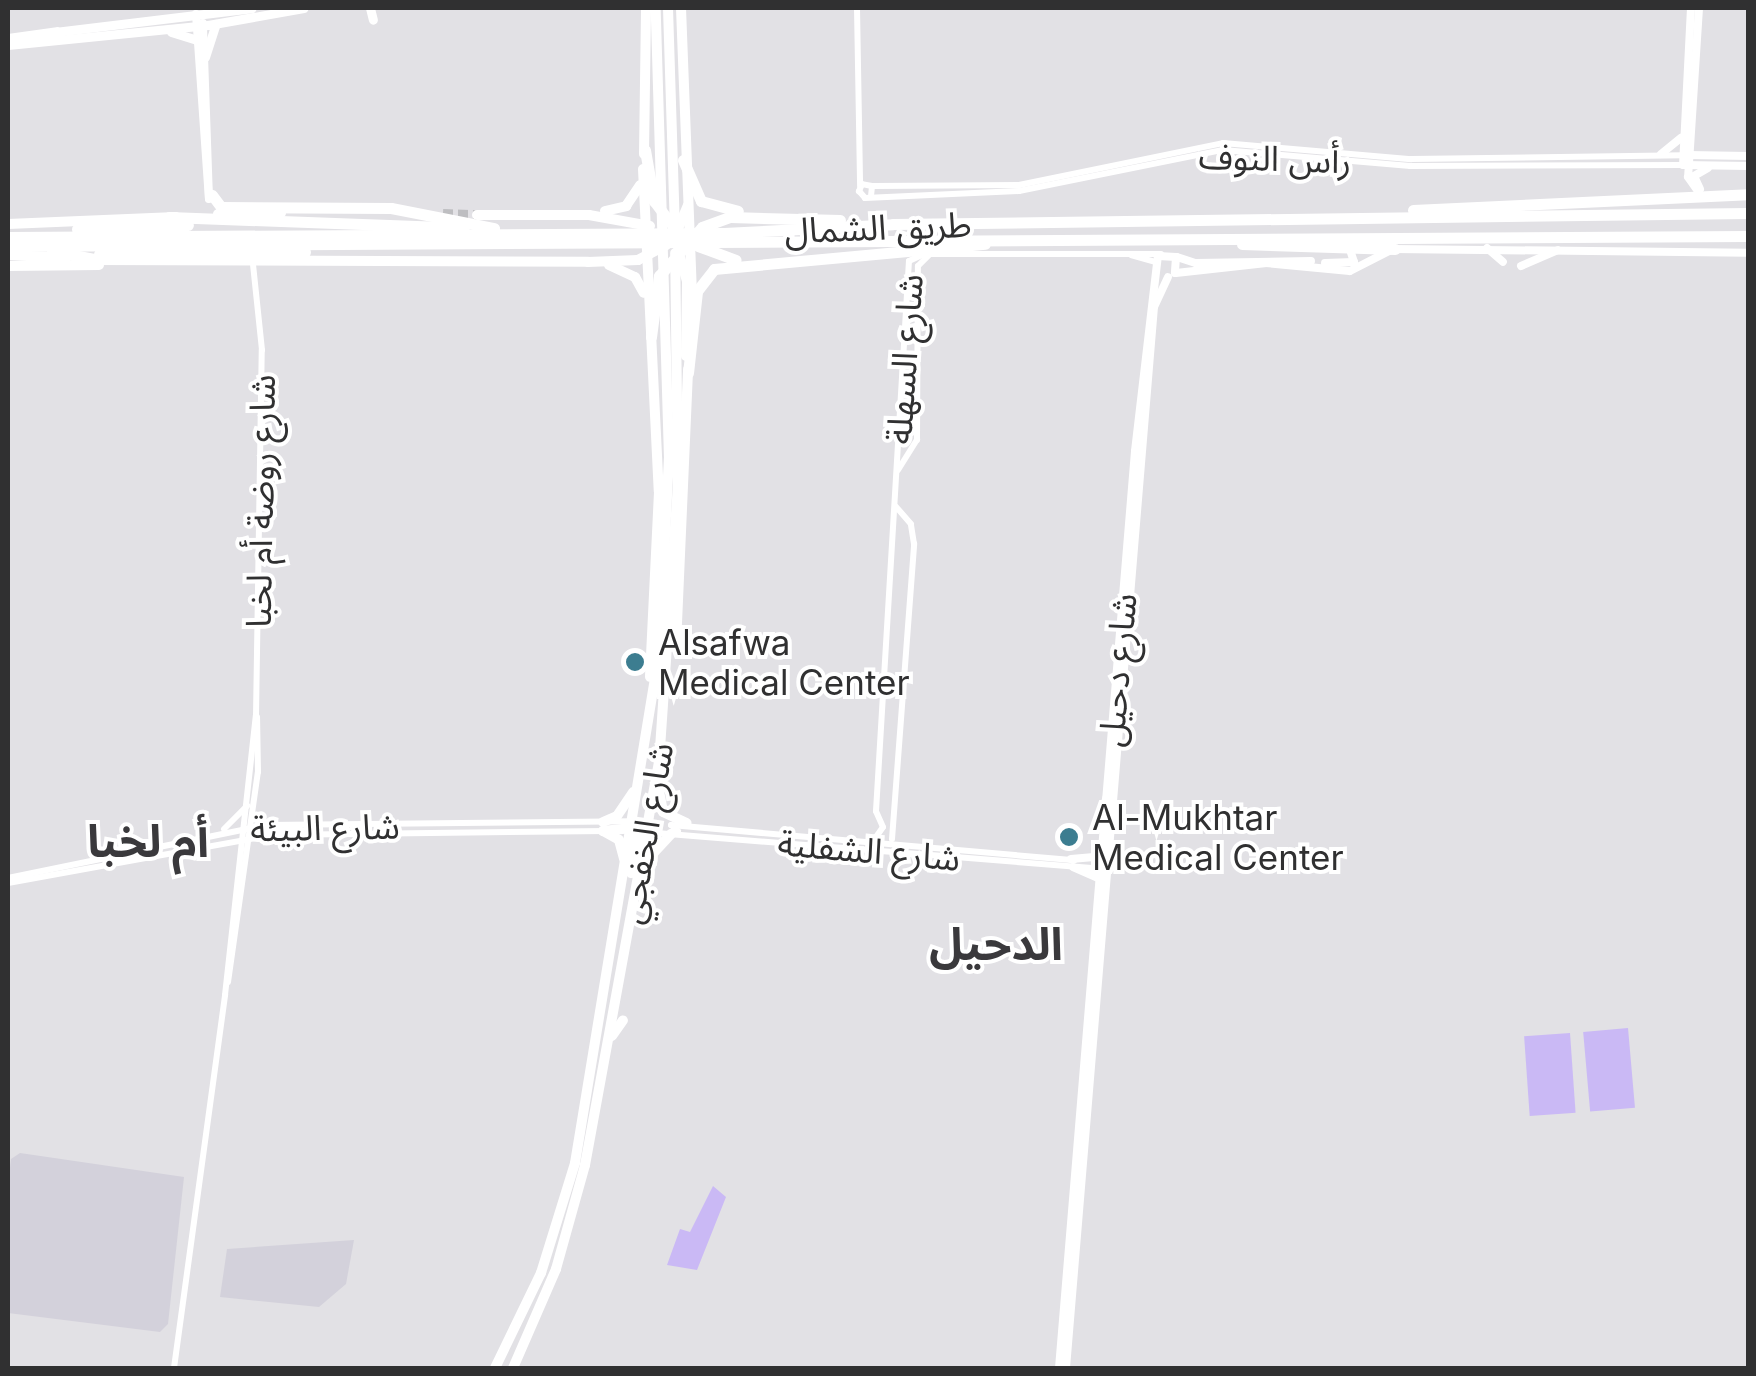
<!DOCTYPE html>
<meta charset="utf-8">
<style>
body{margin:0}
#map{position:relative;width:1756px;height:1376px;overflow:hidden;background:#e2e1e5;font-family:Inter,"Noto Sans Arabic",sans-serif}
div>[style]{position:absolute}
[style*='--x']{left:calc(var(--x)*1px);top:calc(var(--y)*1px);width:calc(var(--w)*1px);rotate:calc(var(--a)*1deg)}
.built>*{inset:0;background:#d3d1db}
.green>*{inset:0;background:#cab9f5;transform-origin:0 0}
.trunk-tunnel>*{height:10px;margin-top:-5px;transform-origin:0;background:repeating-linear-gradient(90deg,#bebec1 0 10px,transparent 0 15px)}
.tertiary>*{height:6px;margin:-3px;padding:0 3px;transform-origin:3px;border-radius:3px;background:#fff}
.secondary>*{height:8px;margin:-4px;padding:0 4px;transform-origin:4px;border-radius:4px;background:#fff}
.primary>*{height:9px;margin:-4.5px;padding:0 4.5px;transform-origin:4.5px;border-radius:4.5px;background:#fff}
.trunk>*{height:10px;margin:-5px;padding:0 5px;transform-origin:5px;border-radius:5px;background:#fff}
.motorway>*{height:11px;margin:-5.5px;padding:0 5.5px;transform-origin:5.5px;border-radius:5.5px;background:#fff}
.dots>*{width:28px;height:28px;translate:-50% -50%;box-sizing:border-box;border:5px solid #fff;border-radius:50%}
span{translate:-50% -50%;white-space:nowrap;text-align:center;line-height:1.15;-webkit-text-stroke:8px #fff;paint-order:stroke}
.street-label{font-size:35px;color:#303031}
.poi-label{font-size:35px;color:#303031}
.left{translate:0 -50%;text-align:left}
.district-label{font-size:45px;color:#3a393c;font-weight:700}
.frame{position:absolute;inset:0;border:10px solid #303031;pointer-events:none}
</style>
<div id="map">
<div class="built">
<div style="clip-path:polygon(20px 1153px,184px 1177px,168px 1324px,160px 1332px,8px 1313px,8px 1184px,11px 1159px)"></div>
<div style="clip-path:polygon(354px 1240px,346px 1284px,319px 1307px,220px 1297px,227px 1249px)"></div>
</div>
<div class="green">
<div style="left:1628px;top:1028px;width:80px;height:45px;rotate:85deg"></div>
<div style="left:1570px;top:1033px;width:80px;height:46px;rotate:86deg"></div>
<div style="clip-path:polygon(713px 1186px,726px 1197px,697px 1270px,667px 1265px,680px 1229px,690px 1232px)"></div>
</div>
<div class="trunk-tunnel">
<div style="--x:443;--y:214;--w:34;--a:2"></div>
</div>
<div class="tertiary">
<div style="--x:857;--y:8;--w:178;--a:89"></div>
<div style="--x:874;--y:186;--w:145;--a:-0.4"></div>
<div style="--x:1019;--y:185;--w:208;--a:-11.6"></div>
<div style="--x:1223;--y:143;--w:189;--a:4.9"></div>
<div style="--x:1411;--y:159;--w:272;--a:-0.8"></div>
<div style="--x:871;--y:196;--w:10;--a:-84"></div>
<div style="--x:872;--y:186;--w:10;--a:-169"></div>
<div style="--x:862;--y:184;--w:8;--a:113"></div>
<div style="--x:859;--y:191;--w:9;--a:49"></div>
<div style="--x:865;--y:198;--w:154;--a:-2.6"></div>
<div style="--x:1019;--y:191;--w:208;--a:-11.4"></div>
<div style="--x:1223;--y:150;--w:188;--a:4.9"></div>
<div style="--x:1410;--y:166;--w:273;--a:-0.2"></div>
<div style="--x:1131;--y:255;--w:25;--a:16"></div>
<div style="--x:898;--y:470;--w:36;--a:-58"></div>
<div style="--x:917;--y:440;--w:174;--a:-89.7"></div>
<div style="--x:918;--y:266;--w:16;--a:-45"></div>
<div style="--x:224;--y:829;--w:33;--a:-45"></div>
<div style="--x:252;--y:831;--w:47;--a:-2.4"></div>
<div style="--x:678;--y:831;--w:9;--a:-139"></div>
<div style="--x:671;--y:825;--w:405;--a:5"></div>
<div style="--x:644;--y:832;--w:462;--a:4.6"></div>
<div style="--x:876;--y:837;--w:12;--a:-55"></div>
<div style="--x:883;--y:827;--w:17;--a:-114"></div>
<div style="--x:876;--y:811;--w:551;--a:-86.57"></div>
<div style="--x:909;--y:261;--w:17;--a:-25"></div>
<div style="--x:924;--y:254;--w:237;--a:0"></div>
<div style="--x:892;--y:839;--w:296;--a:-85.7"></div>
<div style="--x:914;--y:544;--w:20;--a:-99"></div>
<div style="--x:911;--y:524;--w:23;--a:-131"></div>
<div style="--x:8;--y:878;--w:264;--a:-11.6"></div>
<div style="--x:267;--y:825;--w:365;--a:-0.6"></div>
<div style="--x:8;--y:883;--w:267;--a:-10.3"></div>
<div style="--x:271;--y:835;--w:336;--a:-0.7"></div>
<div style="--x:228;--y:982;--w:212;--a:-81.9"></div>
<div style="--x:258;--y:772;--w:55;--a:-91"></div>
<div style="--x:225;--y:995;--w:281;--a:-83.7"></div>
<div style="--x:256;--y:716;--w:366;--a:-89.1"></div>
<div style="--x:262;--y:350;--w:86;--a:-96"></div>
<div style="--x:174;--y:1368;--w:377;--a:-82.2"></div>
</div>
<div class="secondary">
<div style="--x:1691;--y:8;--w:157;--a:92.9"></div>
<div style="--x:1683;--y:165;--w:65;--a:0.9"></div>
<div style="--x:1699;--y:8;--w:169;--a:93.7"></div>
<div style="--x:1688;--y:177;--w:19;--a:55"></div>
<div style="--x:196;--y:14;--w:185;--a:86"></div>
<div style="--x:209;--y:199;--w:176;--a:-92"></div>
<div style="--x:1661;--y:154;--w:26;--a:-39"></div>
<div style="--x:1688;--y:155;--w:60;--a:1"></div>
<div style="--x:1700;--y:189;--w:14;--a:-115"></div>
<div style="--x:1694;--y:176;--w:16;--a:-30"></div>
<div style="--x:1487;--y:248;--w:21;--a:41"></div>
<div style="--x:1177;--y:257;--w:20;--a:18"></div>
<div style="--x:1196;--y:263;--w:115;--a:-1"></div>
<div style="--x:1325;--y:263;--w:29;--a:-2"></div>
<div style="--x:1354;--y:262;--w:13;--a:-108"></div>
<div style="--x:1521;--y:266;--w:40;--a:-23.4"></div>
<div style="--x:1176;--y:273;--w:91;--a:-6.3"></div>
<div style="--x:1266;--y:263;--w:84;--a:5.4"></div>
<div style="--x:1350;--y:271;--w:48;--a:-27.1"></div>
<div style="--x:1393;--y:249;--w:355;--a:0.6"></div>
<div style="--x:1071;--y:859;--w:23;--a:-5"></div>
<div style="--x:1094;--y:857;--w:11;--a:-49"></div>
<div style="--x:1073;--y:867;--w:30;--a:24"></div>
<div style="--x:1059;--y:1368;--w:920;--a:-85.26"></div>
<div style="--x:1135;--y:451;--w:196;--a:-83.3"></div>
<div style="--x:1158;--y:256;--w:18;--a:3"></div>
<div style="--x:1176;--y:257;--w:16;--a:94"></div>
<div style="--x:1066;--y:1368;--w:1065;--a:-85.26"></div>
<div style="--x:1154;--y:307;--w:33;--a:-65"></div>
</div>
<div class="primary">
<div style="--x:370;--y:8;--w:12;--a:76"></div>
<div style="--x:55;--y:32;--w:198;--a:-6.9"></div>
<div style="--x:171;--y:32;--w:27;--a:17"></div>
<div style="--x:8;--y:45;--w:201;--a:-5.7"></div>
<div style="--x:208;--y:25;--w:97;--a:-10"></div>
<div style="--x:205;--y:57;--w:35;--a:-72"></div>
</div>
<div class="trunk">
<div style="--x:668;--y:8;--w:223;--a:88.2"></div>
<div style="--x:681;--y:8;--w:289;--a:87.8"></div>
<div style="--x:644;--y:154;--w:146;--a:-89.2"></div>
<div style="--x:643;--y:169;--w:323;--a:87.2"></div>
<div style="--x:659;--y:492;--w:185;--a:92.8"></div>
<div style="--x:605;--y:211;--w:22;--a:-13"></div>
<div style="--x:626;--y:206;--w:25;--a:-56"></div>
<div style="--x:218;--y:214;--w:63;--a:-0.9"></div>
<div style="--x:477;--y:215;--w:112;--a:0"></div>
<div style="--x:589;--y:215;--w:62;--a:10.2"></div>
<div style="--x:8;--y:224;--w:168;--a:-2.4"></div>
<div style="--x:677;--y:231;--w:28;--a:-67"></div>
<div style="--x:678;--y:250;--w:33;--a:74"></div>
<div style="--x:687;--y:282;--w:74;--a:90.8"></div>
<div style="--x:8;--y:255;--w:58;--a:3"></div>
<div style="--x:93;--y:260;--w:495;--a:0.2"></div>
<div style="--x:588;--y:262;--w:50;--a:-2.3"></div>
<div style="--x:638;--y:260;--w:32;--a:-28"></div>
<div style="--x:609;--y:265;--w:29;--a:25"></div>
<div style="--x:635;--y:277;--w:18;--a:61"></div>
<div style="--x:8;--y:266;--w:91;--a:-0.6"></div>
<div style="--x:676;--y:646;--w:277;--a:-87.5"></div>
<div style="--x:659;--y:791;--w:21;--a:79"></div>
<div style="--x:663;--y:812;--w:26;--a:25"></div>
<div style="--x:603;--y:822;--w:15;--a:-23"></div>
<div style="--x:617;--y:816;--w:29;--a:-56"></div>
<div style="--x:603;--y:831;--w:36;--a:-6"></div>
<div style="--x:603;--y:831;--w:18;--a:29"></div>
<div style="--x:619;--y:840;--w:20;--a:75"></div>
<div style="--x:644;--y:863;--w:40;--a:-47"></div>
<div style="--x:631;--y:873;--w:43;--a:-79.2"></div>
<div style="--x:639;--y:831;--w:10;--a:-119"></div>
<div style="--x:612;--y:1036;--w:19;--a:-55"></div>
<div style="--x:495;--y:1368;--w:106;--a:-64.2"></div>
<div style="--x:541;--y:1273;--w:115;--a:-72.8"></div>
<div style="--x:575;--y:1163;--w:516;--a:-80.63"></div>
<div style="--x:659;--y:654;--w:196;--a:-87.1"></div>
<div style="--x:669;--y:458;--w:450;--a:-91.7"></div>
<div style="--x:513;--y:1368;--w:108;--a:-66.5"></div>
<div style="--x:556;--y:1269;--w:108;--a:-74.4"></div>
<div style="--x:585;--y:1165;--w:409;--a:-79.6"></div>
<div style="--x:659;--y:763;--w:278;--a:-86.1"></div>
<div style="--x:678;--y:486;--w:233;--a:-90.7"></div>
</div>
<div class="motorway">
<div style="--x:8;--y:39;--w:49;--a:-8.1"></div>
<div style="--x:645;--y:150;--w:52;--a:80"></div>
<div style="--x:654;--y:201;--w:40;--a:53"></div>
<div style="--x:683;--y:160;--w:45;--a:66.3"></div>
<div style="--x:701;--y:201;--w:38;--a:15"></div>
<div style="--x:212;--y:195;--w:15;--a:53"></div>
<div style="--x:221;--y:207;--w:170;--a:0.3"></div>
<div style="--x:391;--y:208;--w:105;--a:11"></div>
<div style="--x:1413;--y:210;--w:335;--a:-2.7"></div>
<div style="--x:169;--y:217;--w:295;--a:2.1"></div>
<div style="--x:77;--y:229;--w:111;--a:-2.1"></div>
<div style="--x:8;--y:237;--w:716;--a:-0.32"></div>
<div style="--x:724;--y:233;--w:169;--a:-3"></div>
<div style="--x:893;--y:224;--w:855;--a:-0.74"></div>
<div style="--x:1242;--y:244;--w:153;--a:1.9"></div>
<div style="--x:8;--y:246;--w:1740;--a:-0.33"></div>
<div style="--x:698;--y:246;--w:40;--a:20.2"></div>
<div style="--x:52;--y:251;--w:48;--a:10.8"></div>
<div style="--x:99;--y:254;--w:206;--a:-0.6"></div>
<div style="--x:651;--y:337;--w:62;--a:-82.5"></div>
<div style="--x:659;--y:276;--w:65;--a:-48.7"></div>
<div style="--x:702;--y:227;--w:30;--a:-20"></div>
<div style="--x:730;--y:217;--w:110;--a:1.6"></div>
<div style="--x:688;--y:373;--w:82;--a:-83.7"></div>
<div style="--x:697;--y:291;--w:28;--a:-52"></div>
<div style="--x:714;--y:269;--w:272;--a:-5.3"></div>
</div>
<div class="dots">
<div style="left:635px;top:662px;background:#3c7d90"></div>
<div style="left:1069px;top:837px;background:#3c7d90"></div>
</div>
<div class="street-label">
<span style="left:1275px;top:158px;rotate:2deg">رأس النوف</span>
<span style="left:878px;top:227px;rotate:-2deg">طريق الشمال</span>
<span style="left:904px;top:359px;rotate:-86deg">شارع السهلة</span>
<span style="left:260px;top:501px;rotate:-89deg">شارع روضة أم لخبا</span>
<span style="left:1117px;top:670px;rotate:-85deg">شارع دحيل</span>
<span style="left:325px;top:827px;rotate:-1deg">شارع البيئة</span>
<span style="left:645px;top:833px;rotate:-80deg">شارع الخفجي</span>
<span style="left:869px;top:850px;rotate:5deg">شارع الشفلية</span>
</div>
<div class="poi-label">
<span class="left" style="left:658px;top:662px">Alsafwa<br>Medical Center</span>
<span class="left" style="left:1092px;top:837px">Al-Mukhtar<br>Medical Center</span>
</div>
<div class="district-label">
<span style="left:148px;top:841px">أم لخبا</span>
<span style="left:996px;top:944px">الدحيل</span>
</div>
<div class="frame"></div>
</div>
